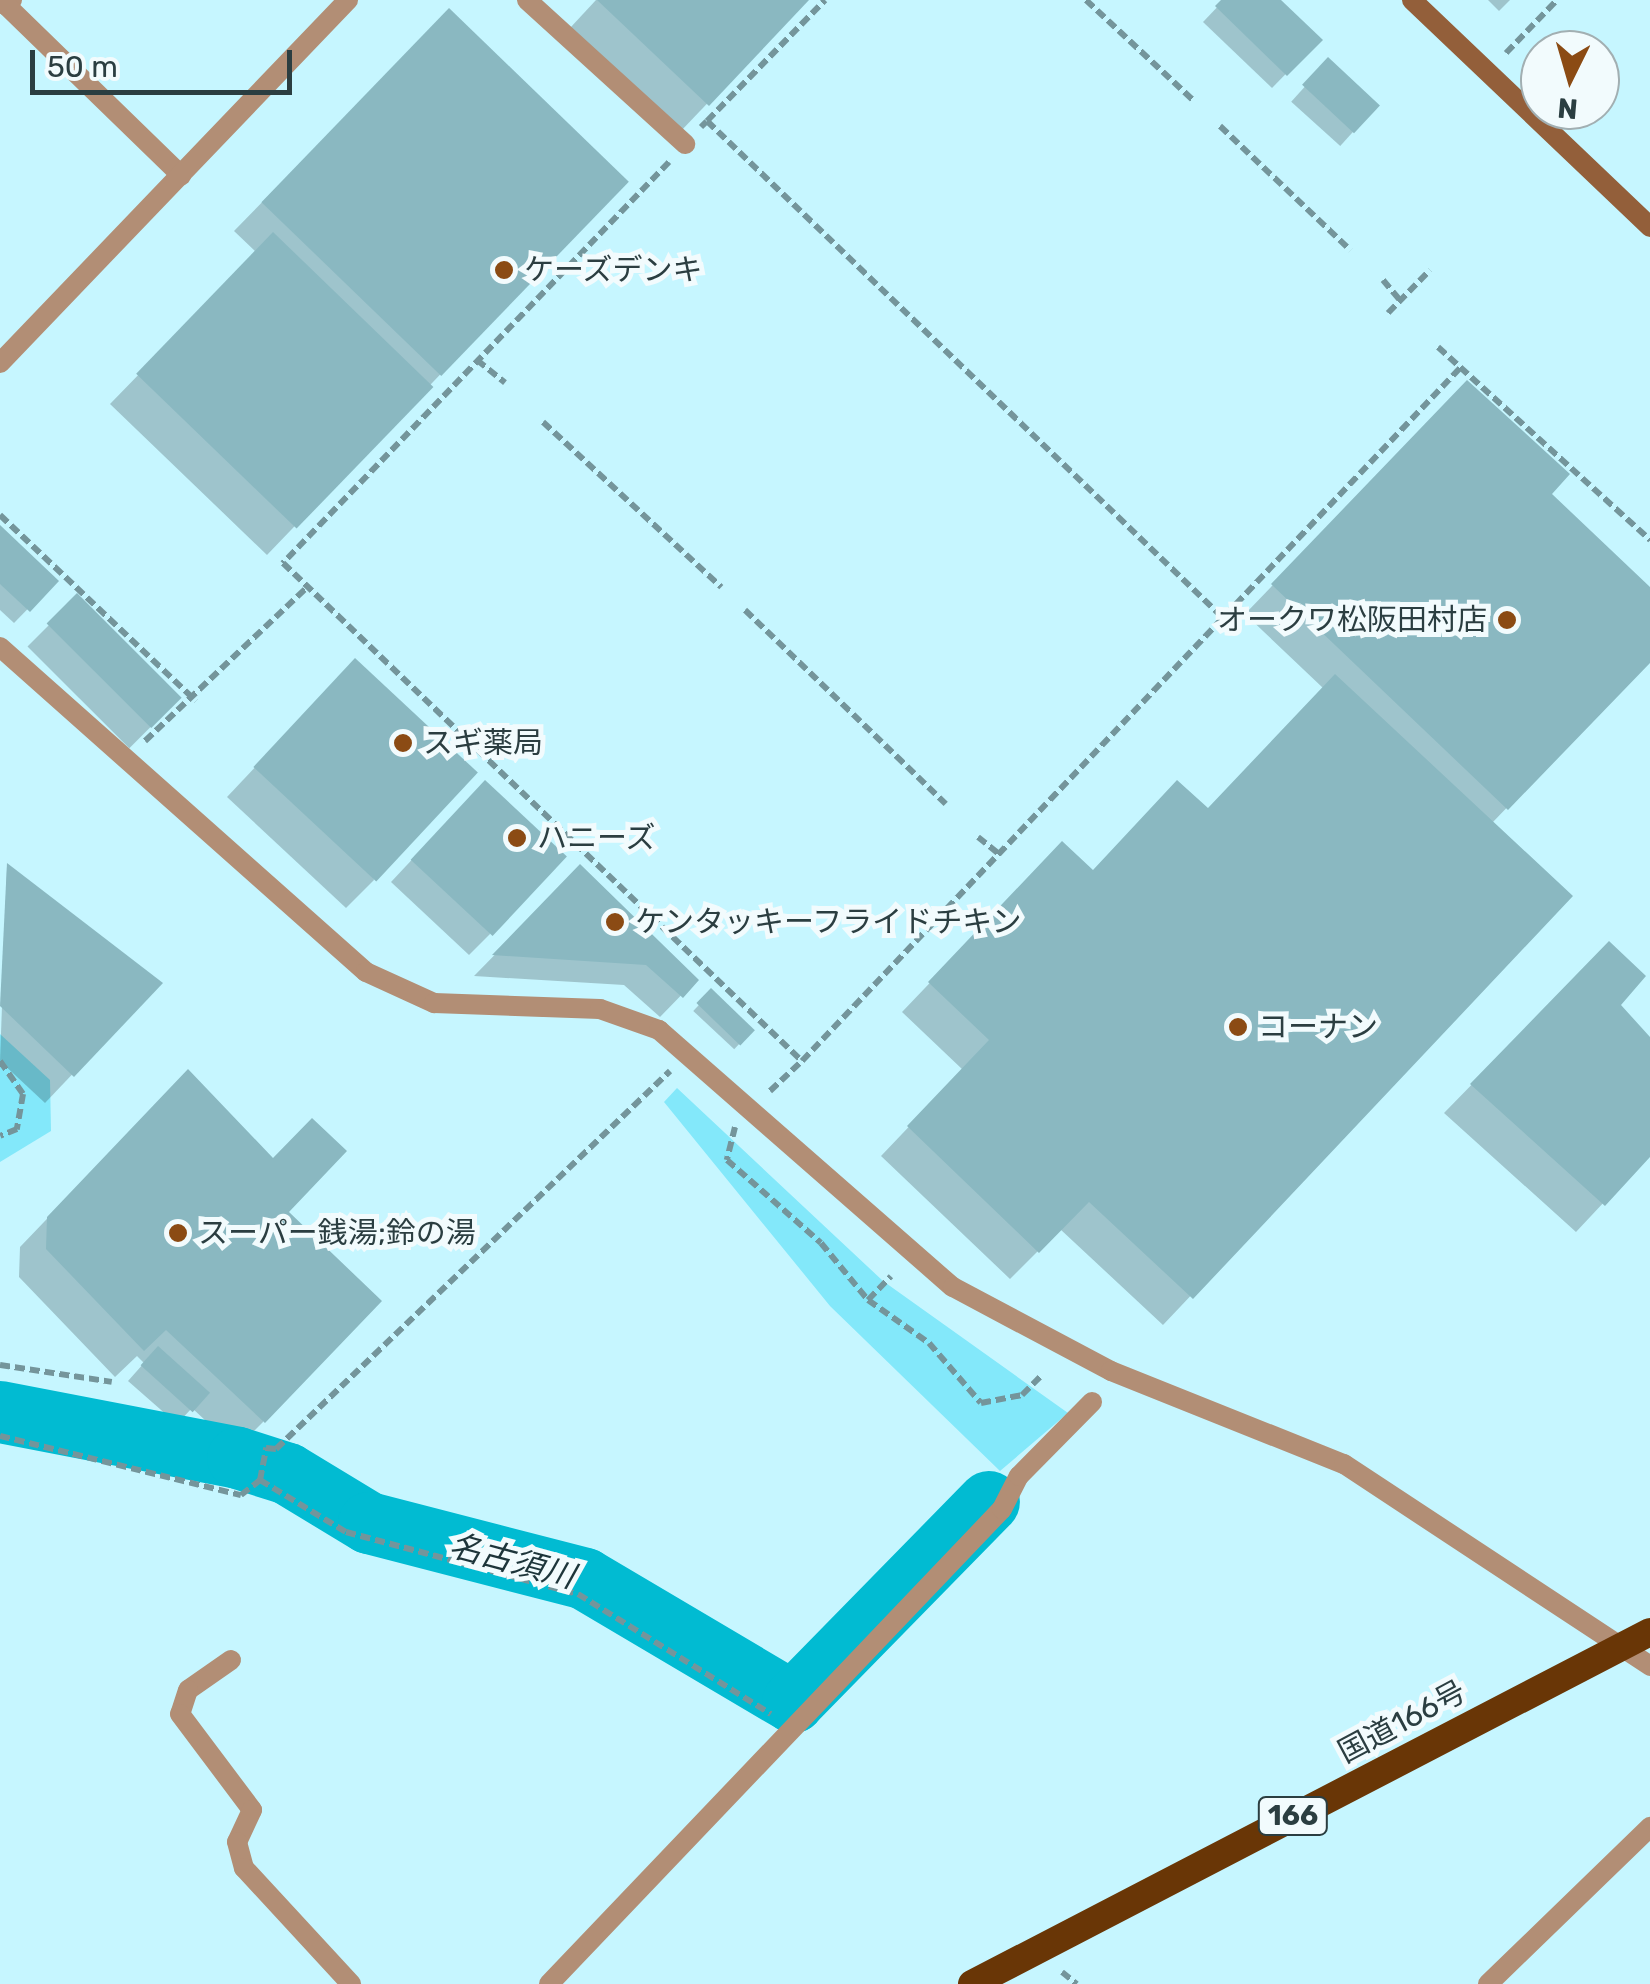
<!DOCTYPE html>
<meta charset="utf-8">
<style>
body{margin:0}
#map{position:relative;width:1650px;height:1984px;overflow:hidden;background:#c6f6ff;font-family:Rubik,"Noto Sans JP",sans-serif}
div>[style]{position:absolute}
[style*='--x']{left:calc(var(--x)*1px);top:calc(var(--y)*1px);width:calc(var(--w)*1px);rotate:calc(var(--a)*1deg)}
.green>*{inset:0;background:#83e8fa}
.shadow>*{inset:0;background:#0003;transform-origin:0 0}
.river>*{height:62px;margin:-31px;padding:0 31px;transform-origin:31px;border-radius:31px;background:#01bbd2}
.building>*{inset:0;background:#8ab8c1;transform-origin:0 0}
.path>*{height:6px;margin-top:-3px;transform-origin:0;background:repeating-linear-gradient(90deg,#74959b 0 10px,transparent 0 15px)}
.service>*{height:20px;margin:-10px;padding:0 10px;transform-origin:10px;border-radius:10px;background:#b28e75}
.tertiary>*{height:20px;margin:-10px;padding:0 10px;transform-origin:10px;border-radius:10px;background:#b28e75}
.secondary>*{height:20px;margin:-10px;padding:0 10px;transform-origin:10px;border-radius:10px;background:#935f3a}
.trunk>*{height:28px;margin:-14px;padding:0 14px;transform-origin:14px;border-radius:14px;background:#693606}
.dots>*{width:28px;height:28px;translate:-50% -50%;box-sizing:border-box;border:5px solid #f2fbfd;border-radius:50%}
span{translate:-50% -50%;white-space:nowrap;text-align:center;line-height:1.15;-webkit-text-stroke:10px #f2fbfd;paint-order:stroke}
.shield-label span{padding:2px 8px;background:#f2fbfd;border:2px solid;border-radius:8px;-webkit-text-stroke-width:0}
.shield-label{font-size:28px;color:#2b3e41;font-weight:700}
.poi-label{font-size:30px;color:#2b3e41}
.left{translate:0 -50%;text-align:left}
.right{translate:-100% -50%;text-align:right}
.street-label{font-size:30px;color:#2b3e41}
.water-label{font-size:32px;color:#1d353a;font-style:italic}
.north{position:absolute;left:1520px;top:30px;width:100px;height:100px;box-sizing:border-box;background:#f2fbfd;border:2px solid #a2afb2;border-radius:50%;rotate:185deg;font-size:28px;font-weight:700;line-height:40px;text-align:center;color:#2b3e41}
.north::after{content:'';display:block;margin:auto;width:35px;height:45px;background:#8b4b14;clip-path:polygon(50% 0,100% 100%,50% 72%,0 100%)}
.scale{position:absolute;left:30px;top:50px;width:262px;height:45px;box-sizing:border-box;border:5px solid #2b3e41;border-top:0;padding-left:12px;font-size:30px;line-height:35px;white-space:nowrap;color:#2b3e41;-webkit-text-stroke:8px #f2fbfd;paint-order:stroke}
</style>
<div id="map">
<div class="green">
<div style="clip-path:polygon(0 1034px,50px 1080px,51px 1131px,0 1162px)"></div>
<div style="clip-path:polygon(677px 1088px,883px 1281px,1068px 1413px,1000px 1471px,830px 1306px,664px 1102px)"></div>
</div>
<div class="shadow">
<div style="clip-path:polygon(596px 0,806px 0,680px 132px,570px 28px)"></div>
<div style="clip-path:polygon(1224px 0,1278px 0,1319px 40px,1272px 88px,1203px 22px)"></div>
<div style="clip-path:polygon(1488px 0,1510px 0,1499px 11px)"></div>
<div style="clip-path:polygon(421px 39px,626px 181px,267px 555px,110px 404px,257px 253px,234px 231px)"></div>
<div style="left:1328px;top:61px;width:66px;height:55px;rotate:42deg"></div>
<div style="clip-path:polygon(1439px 412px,1548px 494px,1650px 591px,1650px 659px,1492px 823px,1569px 896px,1163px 1325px,1060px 1229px,1010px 1279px,881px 1156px,963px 1070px,902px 1012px,1035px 873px,1092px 873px,1207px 811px,1323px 688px,1245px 614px)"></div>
<div style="clip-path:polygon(0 529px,55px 581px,14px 623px,0 610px)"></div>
<div style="left:77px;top:597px;width:144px;height:70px;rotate:45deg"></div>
<div style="clip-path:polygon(328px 690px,374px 880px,346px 908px,227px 797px)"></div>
<div style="clip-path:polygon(464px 804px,490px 934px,469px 955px,391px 882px)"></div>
<div style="clip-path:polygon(7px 867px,159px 983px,45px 1103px,0 1061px)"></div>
<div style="clip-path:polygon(580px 868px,696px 980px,660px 1017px,624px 985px,474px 976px)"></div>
<div style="clip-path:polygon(1609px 944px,1617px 1005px,1650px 1041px,1650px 1153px,1576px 1232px,1444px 1113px)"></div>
<div style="left:711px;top:992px;width:56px;height:26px;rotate:43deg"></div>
<div style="clip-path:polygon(160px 1101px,285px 1212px,263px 1422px,236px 1449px,192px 1408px,177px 1424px,128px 1381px,144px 1363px,137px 1356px,115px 1377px,19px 1277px,20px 1247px)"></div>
</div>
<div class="river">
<div style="--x:0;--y:1412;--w:242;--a:10.9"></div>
<div style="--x:238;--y:1458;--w:52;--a:17.7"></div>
<div style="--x:288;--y:1474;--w:95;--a:31.2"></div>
<div style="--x:369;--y:1523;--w:223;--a:14.5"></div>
<div style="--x:585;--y:1579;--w:242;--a:30.6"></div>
<div style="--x:793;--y:1702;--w:280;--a:-45.6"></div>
</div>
<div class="building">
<div style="clip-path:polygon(597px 0,809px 0,709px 106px)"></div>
<div style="clip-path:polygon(1221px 0,1281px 0,1323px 40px,1287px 76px,1215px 6px)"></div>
<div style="left:449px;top:8px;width:250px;height:270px;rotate:44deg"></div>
<div style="left:1328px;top:57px;width:71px;height:38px;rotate:43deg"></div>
<div style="left:273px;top:232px;width:223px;height:197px;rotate:44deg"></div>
<div style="clip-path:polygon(1467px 380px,1570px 474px,1552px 494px,1650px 587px,1650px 663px,1508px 810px,1271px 584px)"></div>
<div style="clip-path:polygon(0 525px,59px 581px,30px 612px,0 584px)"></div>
<div style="left:77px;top:593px;width:148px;height:43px;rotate:45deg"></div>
<div style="left:355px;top:658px;width:168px;height:149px;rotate:43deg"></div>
<div style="clip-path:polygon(1335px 674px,1573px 896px,1193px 1299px,1089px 1202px,1039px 1253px,907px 1126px,989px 1040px,928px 982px,1062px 841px,1093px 870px,1177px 780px,1208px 808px)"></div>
<div style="left:485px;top:780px;width:112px;height:109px;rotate:43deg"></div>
<div style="clip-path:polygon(7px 863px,163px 983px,74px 1077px,0 1006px)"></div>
<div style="clip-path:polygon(580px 864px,699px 980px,683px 998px,646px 965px,492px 955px)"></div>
<div style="clip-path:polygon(1609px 941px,1646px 976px,1621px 1005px,1650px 1037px,1650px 1157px,1605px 1206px,1470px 1084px)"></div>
<div style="left:711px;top:988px;width:61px;height:21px;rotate:44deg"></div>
<div style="clip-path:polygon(188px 1069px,273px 1158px,312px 1118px,347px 1151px,289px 1212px,382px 1301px,265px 1423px,166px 1330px,144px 1351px,46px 1249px,47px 1217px)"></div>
<div style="left:158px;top:1346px;width:70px;height:26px;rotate:42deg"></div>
</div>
<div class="path">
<div style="--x:1086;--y:0;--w:149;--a:43.1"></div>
<div style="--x:1506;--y:53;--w:74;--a:-46.1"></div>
<div style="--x:707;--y:121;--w:169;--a:-45.7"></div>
<div style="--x:1220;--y:126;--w:180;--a:43.6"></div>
<div style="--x:701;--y:127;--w:8;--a:-45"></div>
<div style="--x:707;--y:121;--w:711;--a:43.92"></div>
<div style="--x:669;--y:162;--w:557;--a:133.91"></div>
<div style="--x:283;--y:563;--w:719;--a:43.82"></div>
<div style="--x:802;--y:1061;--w:957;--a:-46.48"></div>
<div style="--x:1383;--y:280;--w:26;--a:50"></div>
<div style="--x:1388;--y:313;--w:60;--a:-45.7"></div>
<div style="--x:1438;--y:347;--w:287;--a:42.3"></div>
<div style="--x:477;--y:360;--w:36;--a:39"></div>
<div style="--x:543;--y:422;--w:243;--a:42.8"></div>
<div style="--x:0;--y:515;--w:270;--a:43.5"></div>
<div style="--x:745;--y:610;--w:279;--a:44"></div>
<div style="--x:145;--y:741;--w:224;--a:-43.5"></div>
<div style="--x:978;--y:837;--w:28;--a:39"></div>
<div style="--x:0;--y:1061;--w:40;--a:55.1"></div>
<div style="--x:23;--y:1094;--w:36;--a:100"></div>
<div style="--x:17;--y:1129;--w:18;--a:158"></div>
<div style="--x:770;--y:1091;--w:44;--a:-43.2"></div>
<div style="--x:735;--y:1127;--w:34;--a:104"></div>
<div style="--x:727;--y:1160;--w:125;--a:41.4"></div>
<div style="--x:821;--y:1243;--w:74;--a:50.5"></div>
<div style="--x:868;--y:1300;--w:75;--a:35.2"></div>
<div style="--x:929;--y:1343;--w:79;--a:49.1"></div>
<div style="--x:981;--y:1403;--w:42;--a:-11"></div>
<div style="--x:1022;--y:1395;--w:28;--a:-45"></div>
<div style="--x:868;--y:1300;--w:33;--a:-46"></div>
<div style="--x:0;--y:1365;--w:113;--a:8.6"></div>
<div style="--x:0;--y:1436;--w:248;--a:13.8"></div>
<div style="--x:241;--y:1495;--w:24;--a:-38"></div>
<div style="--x:260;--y:1480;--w:33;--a:-79"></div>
<div style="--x:266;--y:1448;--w:10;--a:6"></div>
<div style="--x:276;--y:1449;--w:546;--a:-43.81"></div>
<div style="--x:260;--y:1480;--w:100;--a:31.2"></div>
<div style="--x:346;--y:1532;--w:240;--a:15"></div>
<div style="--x:578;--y:1594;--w:227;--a:31.9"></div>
<div style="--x:1062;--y:1972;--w:19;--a:39"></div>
</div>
<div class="service">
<div style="--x:12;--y:0;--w:8;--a:130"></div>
<div style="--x:7;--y:6;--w:243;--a:44.2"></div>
<div style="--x:231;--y:1660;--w:52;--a:145.1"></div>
<div style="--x:188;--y:1690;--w:25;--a:108"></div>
<div style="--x:180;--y:1714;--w:120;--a:53.1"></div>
<div style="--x:252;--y:1810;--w:35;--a:115"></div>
<div style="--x:237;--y:1842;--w:27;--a:75"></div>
<div style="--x:244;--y:1868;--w:158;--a:47.3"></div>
<div style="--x:549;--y:1984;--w:656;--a:-46.36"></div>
<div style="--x:1002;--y:1509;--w:37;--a:-63"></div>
<div style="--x:1019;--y:1476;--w:104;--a:-45.4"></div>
</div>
<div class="tertiary">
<div style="--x:527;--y:0;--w:214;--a:42.3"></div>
<div style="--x:0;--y:363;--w:503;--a:-46.21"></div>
<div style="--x:0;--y:647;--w:489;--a:41.6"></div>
<div style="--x:366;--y:972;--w:75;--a:24.5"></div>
<div style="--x:434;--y:1003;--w:166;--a:2.1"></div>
<div style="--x:600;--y:1009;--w:63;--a:19.6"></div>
<div style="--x:659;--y:1030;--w:390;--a:41.2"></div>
<div style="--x:953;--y:1287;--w:179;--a:28"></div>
<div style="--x:1111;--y:1371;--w:251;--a:21.8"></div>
<div style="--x:1344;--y:1464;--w:367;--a:33.4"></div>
<div style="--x:1488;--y:1984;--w:226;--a:-44.1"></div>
</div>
<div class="secondary">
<div style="--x:1412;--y:0;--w:329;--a:43.6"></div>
</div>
<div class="trunk">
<div style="--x:972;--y:1984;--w:764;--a:-27.44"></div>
</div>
<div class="dots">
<div style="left:504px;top:270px;background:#8b4b14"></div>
<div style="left:1507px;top:620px;background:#8b4b14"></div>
<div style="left:403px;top:743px;background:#8b4b14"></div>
<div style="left:517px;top:838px;background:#8b4b14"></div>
<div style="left:615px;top:922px;background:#8b4b14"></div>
<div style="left:1238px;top:1027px;background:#8b4b14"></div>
<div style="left:178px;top:1233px;background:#8b4b14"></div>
</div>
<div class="shield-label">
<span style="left:1293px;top:1816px">166</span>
</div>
<div class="poi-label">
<span class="left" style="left:524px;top:270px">ケーズデンキ</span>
<span class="right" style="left:1487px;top:620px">オークワ松阪田村店</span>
<span class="left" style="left:423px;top:743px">スギ薬局</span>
<span class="left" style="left:537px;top:838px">ハニーズ</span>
<span class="left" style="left:635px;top:922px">ケンタッキーフライドチキン</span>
<span class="left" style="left:1258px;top:1027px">コーナン</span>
<span class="left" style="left:198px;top:1233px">スーパー銭湯;鈴の湯</span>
</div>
<div class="street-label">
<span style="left:1402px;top:1722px;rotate:-28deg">国道166号</span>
</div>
<div class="water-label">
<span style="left:512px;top:1561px;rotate:15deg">名古須川</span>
</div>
<div class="north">N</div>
<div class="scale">50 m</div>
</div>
